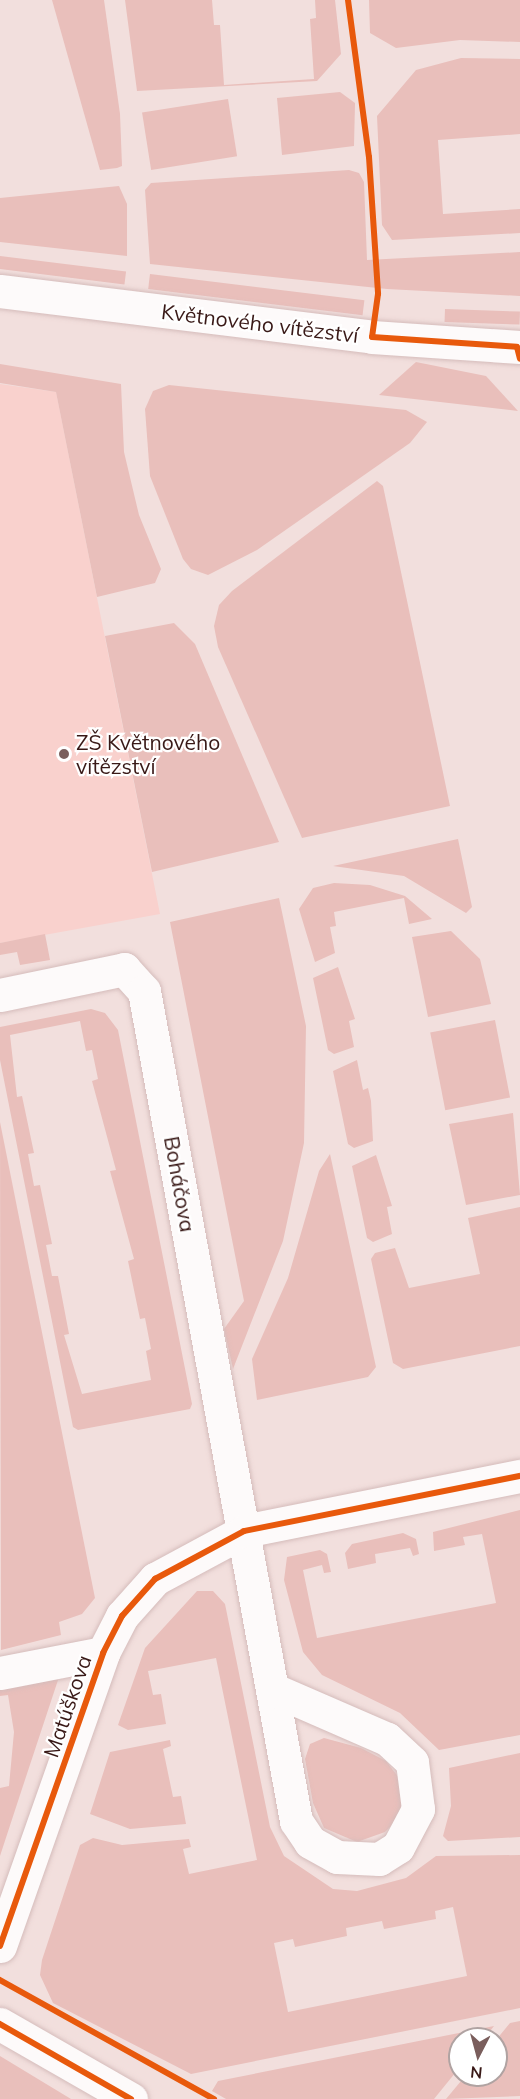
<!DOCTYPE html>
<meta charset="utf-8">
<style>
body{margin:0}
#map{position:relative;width:520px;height:2099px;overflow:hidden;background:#f2dfdd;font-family:Mulish,sans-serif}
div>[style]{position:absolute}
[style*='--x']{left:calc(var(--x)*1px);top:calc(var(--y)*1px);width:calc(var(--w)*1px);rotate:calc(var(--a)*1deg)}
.built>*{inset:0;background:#f9d1cd}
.green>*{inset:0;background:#e9bfbb;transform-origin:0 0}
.roads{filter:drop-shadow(0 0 2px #d5bcbb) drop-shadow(0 0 2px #d5bcbb)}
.minor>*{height:33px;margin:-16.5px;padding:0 16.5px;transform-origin:16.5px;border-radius:16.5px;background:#fdfafa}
.major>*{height:33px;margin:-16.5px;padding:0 16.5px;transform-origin:16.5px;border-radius:16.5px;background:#fdfafa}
.cycleway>*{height:6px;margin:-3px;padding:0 3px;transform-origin:3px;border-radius:3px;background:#e8590c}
.dots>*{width:16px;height:16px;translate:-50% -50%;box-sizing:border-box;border:3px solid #fff;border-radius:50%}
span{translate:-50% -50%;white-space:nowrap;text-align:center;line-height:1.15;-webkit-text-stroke:4.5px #fff;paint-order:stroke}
.street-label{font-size:21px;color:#391917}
.poi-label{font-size:21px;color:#391917}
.left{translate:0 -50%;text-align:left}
.north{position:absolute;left:448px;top:2027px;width:60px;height:60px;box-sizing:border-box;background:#fff;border:2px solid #b0a3a2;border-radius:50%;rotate:186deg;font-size:16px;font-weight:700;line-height:24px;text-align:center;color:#391917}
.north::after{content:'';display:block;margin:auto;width:21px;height:27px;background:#7a5e5c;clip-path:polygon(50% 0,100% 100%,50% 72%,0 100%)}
</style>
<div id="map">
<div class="built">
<div style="clip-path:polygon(0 384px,56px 392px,160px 914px,0 943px)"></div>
</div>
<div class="green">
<div style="clip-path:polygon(52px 0,104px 0,120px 114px,122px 166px,117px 168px,100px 170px)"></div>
<div style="clip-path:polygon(125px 0,212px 0,214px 25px,220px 25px,224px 85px,314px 79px,310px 19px,316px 18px,315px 0,335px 0,341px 54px,317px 81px,137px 91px)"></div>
<div style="clip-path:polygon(369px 0,520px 0,520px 42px,460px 40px,396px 48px,370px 33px)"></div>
<div style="clip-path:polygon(461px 58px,520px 59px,520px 134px,438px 140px,443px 214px,520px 209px,520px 233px,392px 240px,382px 225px,377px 116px,416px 70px)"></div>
<div style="clip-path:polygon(340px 92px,355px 103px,354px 146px,282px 155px,277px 98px)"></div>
<div style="left:228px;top:99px;width:58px;height:87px;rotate:81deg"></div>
<div style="clip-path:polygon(349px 170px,359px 173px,364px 182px,367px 260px,520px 252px,520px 296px,387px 289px,150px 264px,145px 190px,151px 183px)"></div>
<div style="clip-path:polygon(119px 186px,127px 204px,127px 256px,0 242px,0 198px)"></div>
<div style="left:0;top:256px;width:127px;height:13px;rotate:7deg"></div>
<div style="left:150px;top:274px;width:216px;height:15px;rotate:7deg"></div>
<div style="left:445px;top:309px;width:75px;height:13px;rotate:2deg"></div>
<div style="clip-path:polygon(416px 362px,486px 376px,518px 411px,379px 395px)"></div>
<div style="clip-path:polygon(0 364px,121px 384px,124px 452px,139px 515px,161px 569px,155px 583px,97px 597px,56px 392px,0 383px)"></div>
<div style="clip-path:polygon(169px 385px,406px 410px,427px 422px,410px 443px,257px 550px,208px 575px,191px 569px,183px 559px,150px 476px,145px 409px,153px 391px)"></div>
<div style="clip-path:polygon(377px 481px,383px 486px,450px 806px,302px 838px,218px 647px,214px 626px,219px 605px,232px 591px)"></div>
<div style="clip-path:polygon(174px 623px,195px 644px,279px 842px,152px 872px,105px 636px)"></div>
<div style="clip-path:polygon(458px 839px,472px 907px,466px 913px,404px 876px,333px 866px)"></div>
<div style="clip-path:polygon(334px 883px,370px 885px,405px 896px,432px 919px,409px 924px,404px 898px,334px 912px,336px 926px,330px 927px,335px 953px,315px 962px,299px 909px,313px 888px)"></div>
<div style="clip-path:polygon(279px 898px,306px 1026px,304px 1143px,283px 1241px,233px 1369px,224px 1329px,244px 1301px,170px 922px)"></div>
<div style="clip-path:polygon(451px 931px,480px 959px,491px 1004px,428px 1017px,412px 937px)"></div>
<div style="clip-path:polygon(45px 934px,50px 960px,20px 965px,17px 952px,0 955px,0 943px)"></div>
<div style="clip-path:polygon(338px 967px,355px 1019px,349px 1021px,354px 1047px,334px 1054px,328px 1050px,313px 978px)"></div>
<div style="clip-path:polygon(evenodd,91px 1009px,105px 1013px,118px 1030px,192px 1404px,190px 1409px,78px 1430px,73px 1427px,0 1060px,0 1027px,91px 1009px,80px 1021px,86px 1051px,92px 1050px,98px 1079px,92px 1081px,116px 1170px,110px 1171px,134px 1259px,128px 1261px,140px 1319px,145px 1318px,151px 1349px,146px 1351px,151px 1380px,82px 1394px,64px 1335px,69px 1334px,58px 1276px,52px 1276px,46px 1245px,52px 1244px,40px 1185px,34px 1186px,28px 1154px,34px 1153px,22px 1096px,17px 1097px,10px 1035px,80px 1021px)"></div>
<div style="left:495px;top:1020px;width:79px;height:66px;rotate:79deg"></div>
<div style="clip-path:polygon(357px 1060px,363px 1090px,368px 1088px,371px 1101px,373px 1141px,354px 1148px,348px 1144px,333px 1071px)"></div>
<div style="clip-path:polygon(513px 1113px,520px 1195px,466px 1205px,449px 1124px)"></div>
<div style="clip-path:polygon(0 1122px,95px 1598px,82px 1614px,59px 1622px,61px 1635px,1px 1650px)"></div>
<div style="clip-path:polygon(330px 1154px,376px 1367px,368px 1377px,257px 1400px,252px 1359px,288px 1278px,319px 1171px)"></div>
<div style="clip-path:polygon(376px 1155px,392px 1206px,387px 1207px,392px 1234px,373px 1242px,367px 1238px,352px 1166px)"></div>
<div style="clip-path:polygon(520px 1207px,520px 1346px,403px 1369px,393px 1363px,371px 1259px,375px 1253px,395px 1248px,409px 1288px,480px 1274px,468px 1218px)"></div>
<div style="clip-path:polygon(520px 1510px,520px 1735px,439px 1750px,400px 1713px,322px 1675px,303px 1652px,284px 1580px,287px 1557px,320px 1550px,327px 1554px,331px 1572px,324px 1573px,322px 1565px,303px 1570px,317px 1638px,496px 1603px,482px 1534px,463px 1537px,465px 1545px,434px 1551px,433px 1532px)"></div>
<div style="clip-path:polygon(403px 1533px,416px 1539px,419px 1554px,413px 1556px,410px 1548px,375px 1554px,376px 1563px,348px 1569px,345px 1553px,352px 1544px)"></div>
<div style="clip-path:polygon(evenodd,197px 1591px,213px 1591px,225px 1604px,270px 1827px,284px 1856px,333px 1889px,357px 1891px,406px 1878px,436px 1856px,520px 1855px,520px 2008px,191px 2074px,53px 2003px,40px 1975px,42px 1960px,80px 1845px,93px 1838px,122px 1845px,189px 1839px,191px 1847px,183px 1849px,189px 1874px,257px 1860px,216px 1658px,148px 1671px,153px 1695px,161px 1694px,166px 1724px,128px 1730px,118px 1725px,145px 1648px,197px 1591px,453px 1907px,467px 1976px,288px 2012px,274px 1943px,293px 1939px,295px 1947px,347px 1936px,346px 1928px,382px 1921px,384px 1929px,436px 1919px,435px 1911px,453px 1907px)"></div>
<div style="clip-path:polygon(59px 1677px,19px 1798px,0 1856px,0 1788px,9px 1786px,14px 1732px,8px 1695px,0 1696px,0 1690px)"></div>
<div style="clip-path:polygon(324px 1738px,361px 1748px,386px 1761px,399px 1778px,404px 1794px,399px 1818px,385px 1832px,357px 1842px,324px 1828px,313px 1803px,305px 1759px,310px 1744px)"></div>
<div style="clip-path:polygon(170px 1740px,171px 1746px,163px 1749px,173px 1797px,181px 1796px,186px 1824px,130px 1829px,90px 1814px,110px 1752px)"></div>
<div style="clip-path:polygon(520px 1753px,520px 1837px,448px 1841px,443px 1836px,451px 1806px,449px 1768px)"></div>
<div style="clip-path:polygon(520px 2021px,520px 2096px,446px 2099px,466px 2075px,496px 2075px,496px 2040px,510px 2023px)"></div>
<div style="clip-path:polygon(494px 2026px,484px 2039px,460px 2039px,460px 2067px,434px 2099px,226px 2099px,212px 2091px,218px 2081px)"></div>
<div style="clip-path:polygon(0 2056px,71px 2099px,0 2099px)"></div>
</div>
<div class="roads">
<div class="minor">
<div style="--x:0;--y:291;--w:375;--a:7"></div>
<div style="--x:372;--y:337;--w:148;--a:3.9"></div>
<div style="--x:0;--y:995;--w:127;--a:-11.8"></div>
<div style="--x:124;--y:969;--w:30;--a:48"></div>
<div style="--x:144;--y:991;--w:844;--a:79.62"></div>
<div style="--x:296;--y:1821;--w:25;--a:56"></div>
<div style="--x:310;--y:1842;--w:31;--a:29"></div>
<div style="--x:337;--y:1857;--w:42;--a:2.7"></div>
<div style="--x:379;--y:1859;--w:22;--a:-32"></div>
<div style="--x:398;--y:1847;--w:43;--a:-62.2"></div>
<div style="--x:418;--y:1809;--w:47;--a:-97.3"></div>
<div style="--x:412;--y:1762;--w:34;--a:-137"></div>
<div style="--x:387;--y:1739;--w:125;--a:-156.5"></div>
<div style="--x:0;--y:1673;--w:105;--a:-11"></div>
<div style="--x:0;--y:1946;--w:311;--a:-70.6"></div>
<div style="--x:103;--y:1653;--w:42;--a:-62.8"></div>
<div style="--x:122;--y:1616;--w:50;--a:-48.3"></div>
<div style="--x:155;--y:1579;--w:101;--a:-28.3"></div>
<div style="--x:244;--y:1531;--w:281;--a:-11.3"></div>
</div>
<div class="major">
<div style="--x:0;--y:2024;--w:151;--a:29.8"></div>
</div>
</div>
<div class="cycleway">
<div style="--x:348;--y:0;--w:158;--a:82.4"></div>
<div style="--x:369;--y:157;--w:137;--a:86.2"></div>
<div style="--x:378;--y:294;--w:43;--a:97.9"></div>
<div style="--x:372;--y:337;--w:145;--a:3.9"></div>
<div style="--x:517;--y:347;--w:12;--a:76"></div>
<div style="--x:0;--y:1946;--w:311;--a:-70.6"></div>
<div style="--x:103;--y:1653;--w:42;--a:-62.8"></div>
<div style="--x:122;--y:1616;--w:50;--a:-48.3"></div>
<div style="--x:155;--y:1579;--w:101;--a:-28.3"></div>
<div style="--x:244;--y:1531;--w:281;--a:-11.3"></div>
<div style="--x:0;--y:1980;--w:245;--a:29.1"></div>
<div style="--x:0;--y:2024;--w:151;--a:29.8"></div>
</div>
<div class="dots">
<div style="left:64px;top:754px;background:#7a5e5c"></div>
</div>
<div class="street-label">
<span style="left:260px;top:323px;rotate:7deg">Květnového vítězství</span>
<span style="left:180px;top:1184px;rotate:80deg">Boháčova</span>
<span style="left:67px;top:1706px;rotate:-71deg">Matúškova</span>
</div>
<div class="poi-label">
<span class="left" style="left:76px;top:754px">ZŠ Květnového<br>vítězství</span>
</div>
<div class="north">N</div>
</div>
